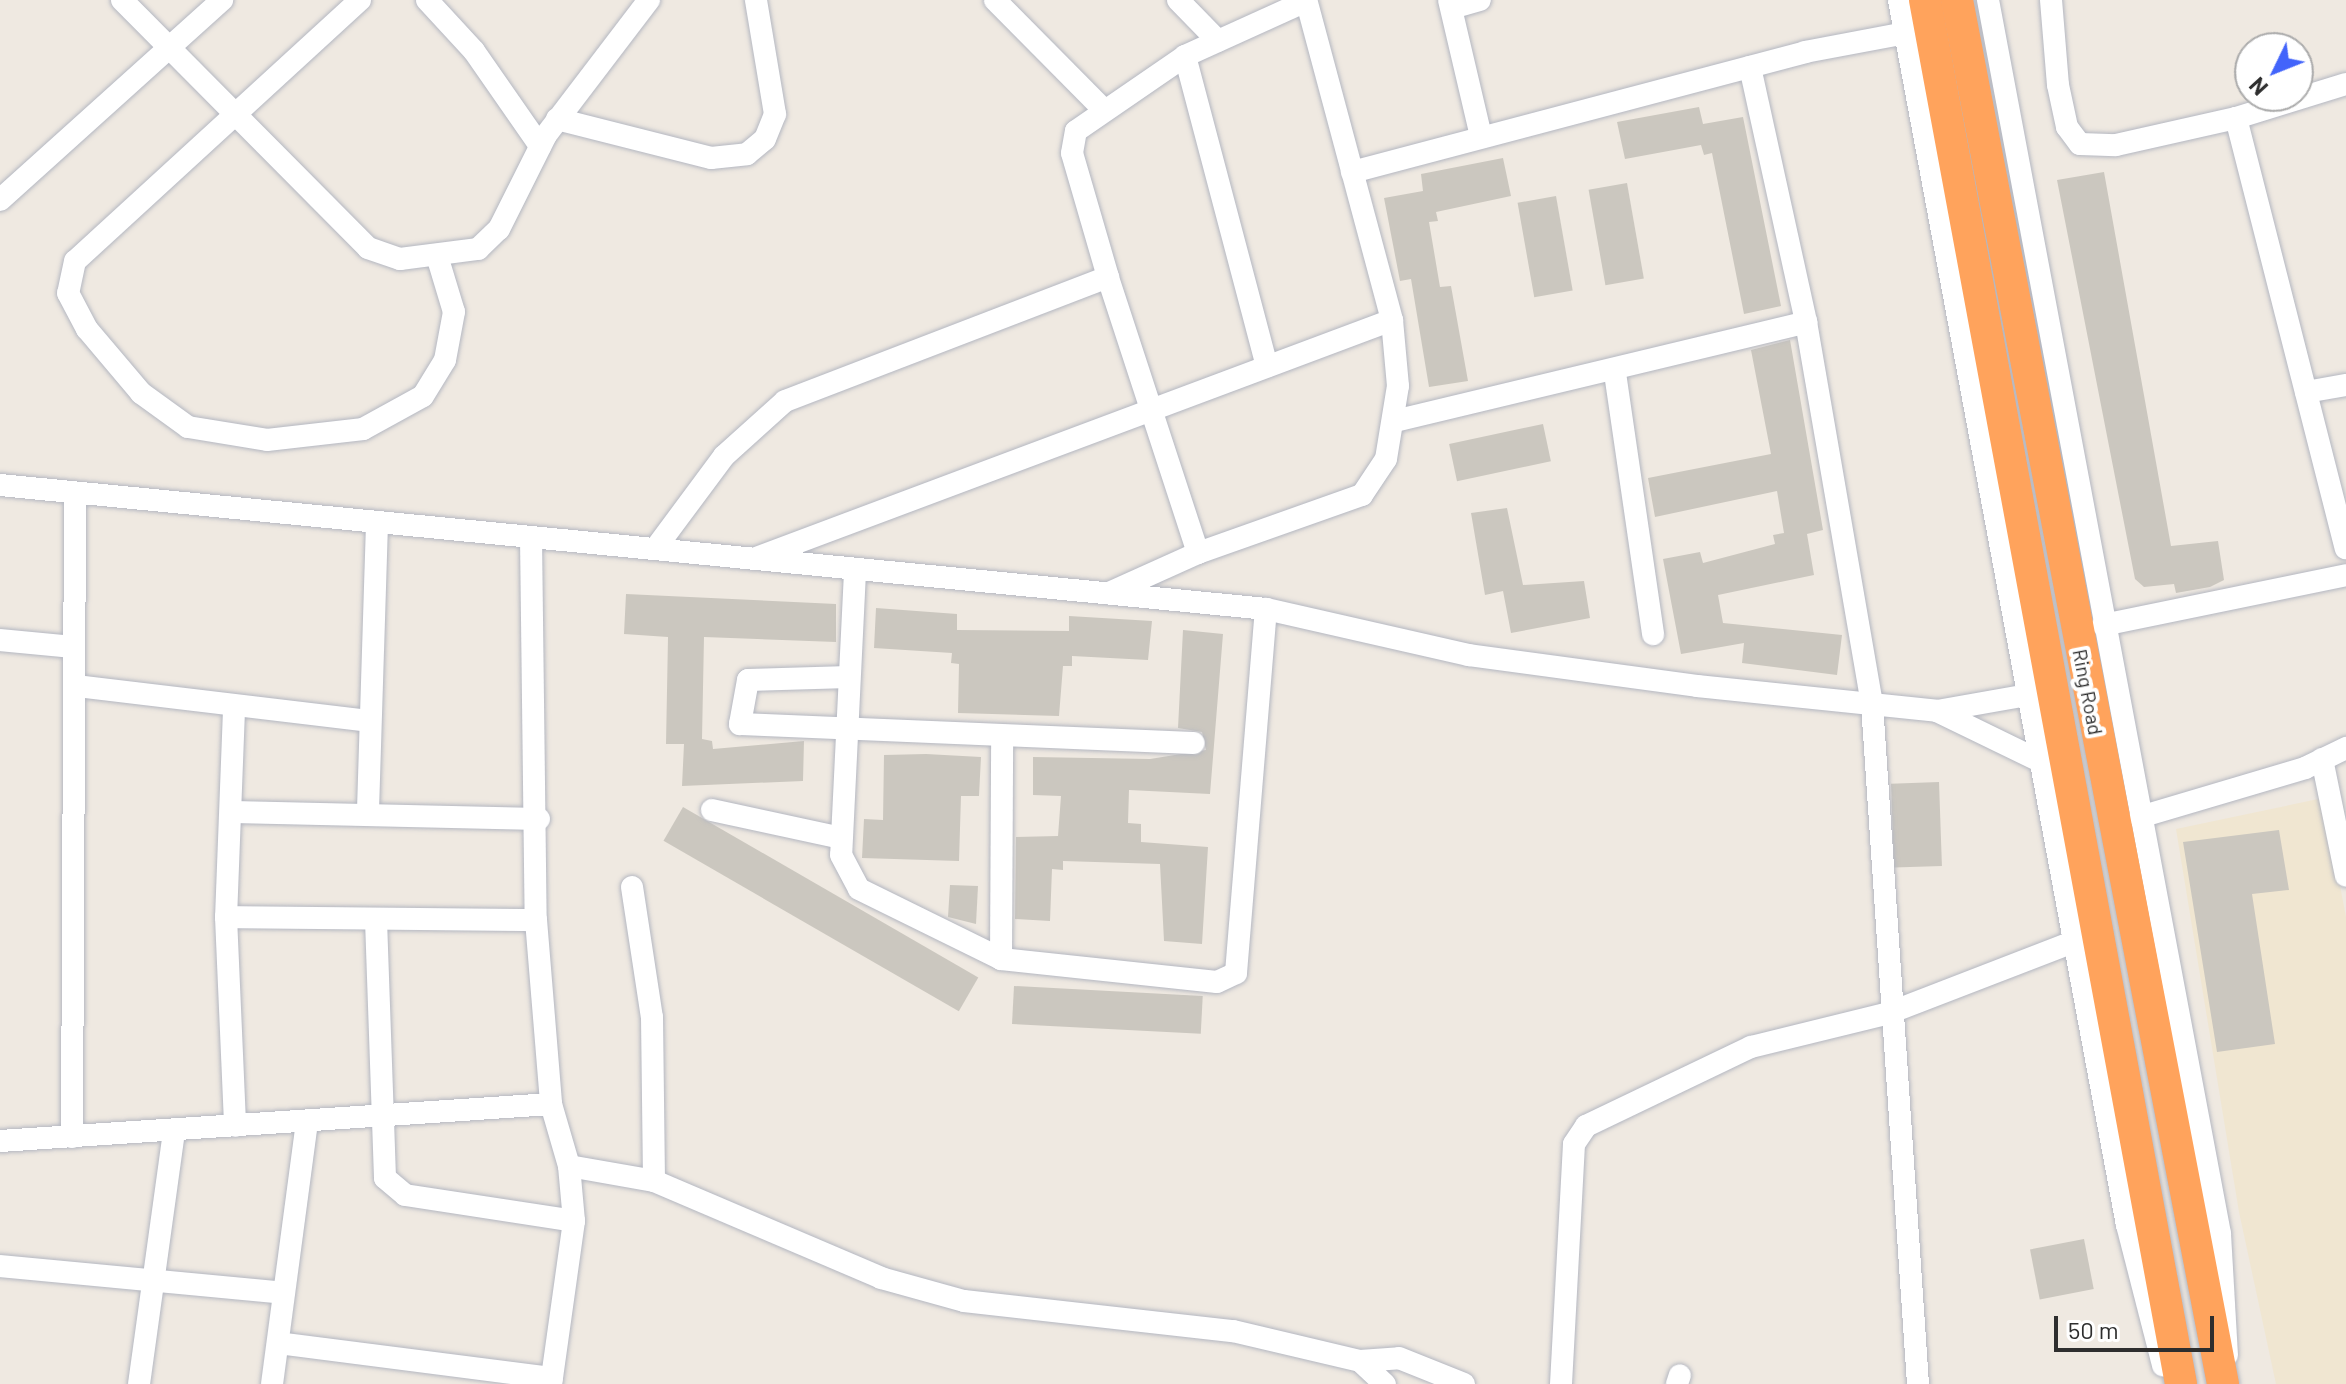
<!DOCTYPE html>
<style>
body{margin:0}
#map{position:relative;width:2346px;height:1384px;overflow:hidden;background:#efe9e1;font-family:Barlow,sans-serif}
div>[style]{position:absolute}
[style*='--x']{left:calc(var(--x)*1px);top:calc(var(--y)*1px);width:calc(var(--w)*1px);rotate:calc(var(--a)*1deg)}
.education>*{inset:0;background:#f0e6d1}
.building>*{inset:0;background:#cbc7bf;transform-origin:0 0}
.roads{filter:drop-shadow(0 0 2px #b4b7c1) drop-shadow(0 0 2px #b4b7c1)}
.minor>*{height:22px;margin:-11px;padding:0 11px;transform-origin:11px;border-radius:11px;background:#fff}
.highway>*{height:32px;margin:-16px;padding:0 16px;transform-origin:16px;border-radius:16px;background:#ffa35c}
span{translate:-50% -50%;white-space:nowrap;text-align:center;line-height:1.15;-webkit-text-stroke:8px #fff;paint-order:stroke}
.street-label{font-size:20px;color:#2e2e2e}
.north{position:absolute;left:2234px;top:32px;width:80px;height:80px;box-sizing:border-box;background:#fff;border:2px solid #ababab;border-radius:50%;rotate:227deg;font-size:22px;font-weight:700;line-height:32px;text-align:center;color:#2e2e2e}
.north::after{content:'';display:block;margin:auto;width:28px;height:36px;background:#4264fb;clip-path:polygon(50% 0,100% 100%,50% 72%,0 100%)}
.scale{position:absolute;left:2054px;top:1316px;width:160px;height:36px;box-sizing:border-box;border:4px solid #2e2e2e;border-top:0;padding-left:10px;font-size:24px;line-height:28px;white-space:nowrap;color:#2e2e2e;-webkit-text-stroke:6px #fff;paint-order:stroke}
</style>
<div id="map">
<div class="education">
<div style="clip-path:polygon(2323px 798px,2346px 917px,2346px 1384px,2276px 1384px,2239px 1212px,2176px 829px)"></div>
</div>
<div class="building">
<div style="clip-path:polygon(1699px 107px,1703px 124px,1743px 117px,1781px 306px,1744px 314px,1712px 153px,1704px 155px,1701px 145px,1625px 159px,1617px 122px)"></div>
<div style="clip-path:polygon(1503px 158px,1511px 196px,1436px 212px,1438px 221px,1429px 222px,1440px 287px,1451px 286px,1468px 381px,1429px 387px,1411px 279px,1400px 281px,1384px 198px,1423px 191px,1421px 174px)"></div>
<div style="clip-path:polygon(2104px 172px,2171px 546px,2218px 541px,2224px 580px,2210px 587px,2176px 593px,2174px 584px,2144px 587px,2135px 579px,2057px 180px)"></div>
<div style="left:1627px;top:183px;width:97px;height:39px;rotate:80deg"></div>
<div style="left:1556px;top:196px;width:96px;height:39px;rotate:80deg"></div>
<div style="clip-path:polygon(1790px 340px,1823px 530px,1807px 534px,1814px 575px,1718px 595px,1723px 623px,1842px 635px,1837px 675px,1742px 663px,1744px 643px,1681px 654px,1663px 559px,1700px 552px,1703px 563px,1775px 544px,1773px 535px,1784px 533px,1777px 491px,1655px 517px,1648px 478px,1771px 454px,1751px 350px)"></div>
<div style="left:1543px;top:424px;width:38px;height:96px;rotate:78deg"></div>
<div style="clip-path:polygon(1507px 508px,1523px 585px,1584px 581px,1590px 618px,1511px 633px,1503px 591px,1485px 595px,1471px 513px)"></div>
<div style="clip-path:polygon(626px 594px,836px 604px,836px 642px,704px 637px,702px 739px,712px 741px,713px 749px,804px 741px,803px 781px,682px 786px,684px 744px,666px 744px,668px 637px,624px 634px)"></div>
<div style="clip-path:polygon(876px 608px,957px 614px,957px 630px,1069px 631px,1069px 616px,1152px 621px,1148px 660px,1072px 656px,1072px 666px,1063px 666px,1059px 716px,958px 713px,959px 664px,951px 663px,952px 653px,874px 648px)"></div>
<div style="clip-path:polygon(1183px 630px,1223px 634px,1210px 794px,1129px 790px,1128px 823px,1141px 824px,1141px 842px,1208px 847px,1202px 944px,1164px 941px,1160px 864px,1063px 861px,1063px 870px,1052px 869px,1050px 921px,1015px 919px,1016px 837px,1058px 836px,1061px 796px,1033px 795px,1033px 757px,1150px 759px,1206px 750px,1202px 732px,1178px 728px)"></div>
<div style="clip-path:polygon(926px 754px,981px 757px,979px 796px,961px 796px,959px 861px,862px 858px,864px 819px,883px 820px,884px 755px)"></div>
<div style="left:1939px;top:782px;width:84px;height:48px;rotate:88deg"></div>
<div style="left:683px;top:807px;width:341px;height:39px;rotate:30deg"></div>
<div style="clip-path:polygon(2279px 830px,2289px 890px,2252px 894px,2275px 1044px,2217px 1052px,2183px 842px)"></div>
<div style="clip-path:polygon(950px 885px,978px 886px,976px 924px,948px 917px)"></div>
<div style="left:1014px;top:986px;width:189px;height:38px;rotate:3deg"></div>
<div style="left:2084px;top:1239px;width:51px;height:55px;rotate:79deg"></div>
</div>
<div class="roads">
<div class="minor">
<div style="--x:122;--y:0;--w:349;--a:45.2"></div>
<div style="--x:368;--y:248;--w:34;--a:19"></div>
<div style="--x:400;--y:259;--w:79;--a:-7.3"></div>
<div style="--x:478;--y:249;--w:29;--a:-44"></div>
<div style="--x:499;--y:229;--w:105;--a:-63.4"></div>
<div style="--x:546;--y:135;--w:170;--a:-52.7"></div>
<div style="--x:360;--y:0;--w:386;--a:137.5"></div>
<div style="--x:75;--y:261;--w:33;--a:102"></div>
<div style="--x:68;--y:293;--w:41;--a:62.2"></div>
<div style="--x:87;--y:329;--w:84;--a:49.8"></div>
<div style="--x:141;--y:393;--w:58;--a:35.9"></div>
<div style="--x:188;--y:427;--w:80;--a:9.3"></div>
<div style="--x:267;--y:440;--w:97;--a:-6.5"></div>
<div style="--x:363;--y:429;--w:68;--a:-28.8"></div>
<div style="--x:423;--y:396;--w:42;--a:-58.6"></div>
<div style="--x:445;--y:360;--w:49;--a:-79.4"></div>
<div style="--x:454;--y:312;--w:55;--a:-106.8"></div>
<div style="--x:427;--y:0;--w:69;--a:47.3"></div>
<div style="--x:474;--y:51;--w:116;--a:55.2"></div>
<div style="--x:995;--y:0;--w:153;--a:45.3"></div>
<div style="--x:1178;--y:0;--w:57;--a:45.7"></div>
<div style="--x:1449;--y:0;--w:140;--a:76.8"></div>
<div style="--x:1899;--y:0;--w:1246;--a:79.46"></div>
<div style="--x:2127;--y:1225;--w:145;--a:75.6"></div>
<div style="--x:1988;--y:0;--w:1256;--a:79.35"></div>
<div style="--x:2220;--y:1234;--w:121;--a:86.7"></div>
<div style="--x:2051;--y:0;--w:85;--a:85.3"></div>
<div style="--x:2058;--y:85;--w:43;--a:77.9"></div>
<div style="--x:2067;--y:127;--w:21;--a:53"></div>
<div style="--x:2080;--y:144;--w:36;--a:2"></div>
<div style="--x:2116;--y:145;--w:123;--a:-12.7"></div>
<div style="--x:2236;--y:118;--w:115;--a:-17.2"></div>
<div style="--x:1452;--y:8;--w:29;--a:-16"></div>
<div style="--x:1185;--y:56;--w:321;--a:75.2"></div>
<div style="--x:1750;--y:67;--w:261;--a:77.6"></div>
<div style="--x:1806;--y:322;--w:388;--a:80.2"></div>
<div style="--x:1872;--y:704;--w:682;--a:86.13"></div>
<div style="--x:2236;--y:118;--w:444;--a:75.7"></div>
<div style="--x:557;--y:119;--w:159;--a:14.2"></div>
<div style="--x:711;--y:158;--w:36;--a:-6"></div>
<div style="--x:747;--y:154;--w:23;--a:-40"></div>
<div style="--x:765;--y:139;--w:27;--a:-68"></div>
<div style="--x:775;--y:114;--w:116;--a:-99.5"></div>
<div style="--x:1352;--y:172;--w:469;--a:-14.8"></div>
<div style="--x:1805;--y:52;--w:103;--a:-10.7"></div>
<div style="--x:0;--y:200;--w:299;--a:-42"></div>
<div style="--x:1615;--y:373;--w:264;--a:81.7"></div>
<div style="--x:2306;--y:392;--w:41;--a:-9.9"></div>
<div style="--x:1395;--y:421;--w:423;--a:-13.5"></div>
<div style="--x:0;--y:485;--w:1272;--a:5.59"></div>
<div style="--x:1266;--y:609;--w:208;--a:12.8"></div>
<div style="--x:1469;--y:655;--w:230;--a:7.7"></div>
<div style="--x:1697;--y:686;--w:241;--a:5.9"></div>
<div style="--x:1937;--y:711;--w:92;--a:-10"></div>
<div style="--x:531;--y:537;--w:383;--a:89.3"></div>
<div style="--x:536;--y:920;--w:185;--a:85.3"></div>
<div style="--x:551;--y:1104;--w:65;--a:73.8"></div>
<div style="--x:569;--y:1166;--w:55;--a:84.8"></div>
<div style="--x:574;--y:1221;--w:165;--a:98"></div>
<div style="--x:655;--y:549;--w:116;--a:-53.4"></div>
<div style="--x:724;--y:456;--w:82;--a:-42"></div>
<div style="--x:785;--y:401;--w:346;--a:-21"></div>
<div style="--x:1198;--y:553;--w:290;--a:-108.1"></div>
<div style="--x:1108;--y:277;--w:129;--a:-106.2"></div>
<div style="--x:1072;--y:153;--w:22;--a:-80"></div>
<div style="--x:1076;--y:131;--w:132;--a:-34.5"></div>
<div style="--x:1185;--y:56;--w:133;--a:-24.4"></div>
<div style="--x:756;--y:558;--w:679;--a:-20.52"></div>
<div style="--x:855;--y:572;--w:283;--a:92.8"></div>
<div style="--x:841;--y:855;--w:38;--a:62"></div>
<div style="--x:859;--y:889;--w:158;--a:26.2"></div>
<div style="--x:1001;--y:959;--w:217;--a:6.1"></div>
<div style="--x:1217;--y:982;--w:21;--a:-25"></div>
<div style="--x:1236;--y:973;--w:365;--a:-85.3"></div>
<div style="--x:1109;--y:593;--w:98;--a:-24.2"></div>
<div style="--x:1198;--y:553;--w:174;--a:-19.5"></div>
<div style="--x:1362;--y:495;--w:43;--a:-56.3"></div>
<div style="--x:1386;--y:459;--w:74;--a:-80.7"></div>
<div style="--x:1398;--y:386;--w:66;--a:-95.2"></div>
<div style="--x:1392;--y:320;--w:331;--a:-105"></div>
<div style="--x:2103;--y:625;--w:248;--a:-11.6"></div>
<div style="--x:0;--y:640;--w:73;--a:5.5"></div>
<div style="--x:849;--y:677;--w:101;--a:178.3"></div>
<div style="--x:748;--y:680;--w:45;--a:100.3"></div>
<div style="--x:740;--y:724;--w:454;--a:2.4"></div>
<div style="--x:76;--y:686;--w:294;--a:6.8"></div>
<div style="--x:234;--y:710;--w:207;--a:92.2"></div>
<div style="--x:226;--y:917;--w:209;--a:87.5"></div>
<div style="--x:1937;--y:711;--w:114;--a:25.9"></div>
<div style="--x:2322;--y:759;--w:119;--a:78.4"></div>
<div style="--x:368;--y:810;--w:288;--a:-88.2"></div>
<div style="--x:712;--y:810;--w:132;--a:12.2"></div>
<div style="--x:233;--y:812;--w:306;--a:1.3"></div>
<div style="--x:2140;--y:817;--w:172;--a:-16.5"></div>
<div style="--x:2305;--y:768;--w:46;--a:-26"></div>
<div style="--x:632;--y:887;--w:132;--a:81.3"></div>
<div style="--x:652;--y:1017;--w:164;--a:89.3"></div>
<div style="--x:226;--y:917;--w:310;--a:0.6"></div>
<div style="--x:376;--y:920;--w:258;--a:88"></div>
<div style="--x:385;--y:1178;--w:26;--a:40"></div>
<div style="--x:405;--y:1195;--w:171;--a:8.7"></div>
<div style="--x:1001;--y:959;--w:222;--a:-89.7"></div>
<div style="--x:72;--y:1137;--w:643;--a:-89.73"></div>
<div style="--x:0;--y:1141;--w:552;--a:-3.84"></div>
<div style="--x:569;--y:1166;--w:86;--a:10"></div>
<div style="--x:654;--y:1181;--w:247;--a:23.1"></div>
<div style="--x:881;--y:1278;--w:86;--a:15.5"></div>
<div style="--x:964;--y:1301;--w:271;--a:6.4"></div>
<div style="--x:1233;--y:1331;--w:130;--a:13.3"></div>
<div style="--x:1360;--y:1361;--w:39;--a:-4"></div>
<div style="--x:1399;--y:1358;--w:70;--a:21.8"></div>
<div style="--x:0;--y:1266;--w:284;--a:5.4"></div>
<div style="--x:278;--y:1343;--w:276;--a:7.3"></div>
<div style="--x:1360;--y:1361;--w:34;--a:43"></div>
<div style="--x:139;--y:1384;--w:254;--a:-82.1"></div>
<div style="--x:272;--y:1384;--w:265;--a:-82.4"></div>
<div style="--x:1561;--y:1384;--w:240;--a:-86.9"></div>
<div style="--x:1574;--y:1144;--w:22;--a:-56"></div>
<div style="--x:1586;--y:1126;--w:183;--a:-25.6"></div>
<div style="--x:1751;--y:1047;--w:142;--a:-13.8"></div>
<div style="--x:1889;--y:1013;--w:197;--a:-21.1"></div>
<div style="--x:1677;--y:1384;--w:9;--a:-72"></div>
</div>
<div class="highway">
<div style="--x:1925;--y:0;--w:1407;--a:79.52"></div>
<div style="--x:1957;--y:0;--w:1409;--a:79.12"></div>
</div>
</div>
<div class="street-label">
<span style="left:2088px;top:692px;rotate:79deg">Ring Road</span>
</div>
<div class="north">N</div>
<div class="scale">50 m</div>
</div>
